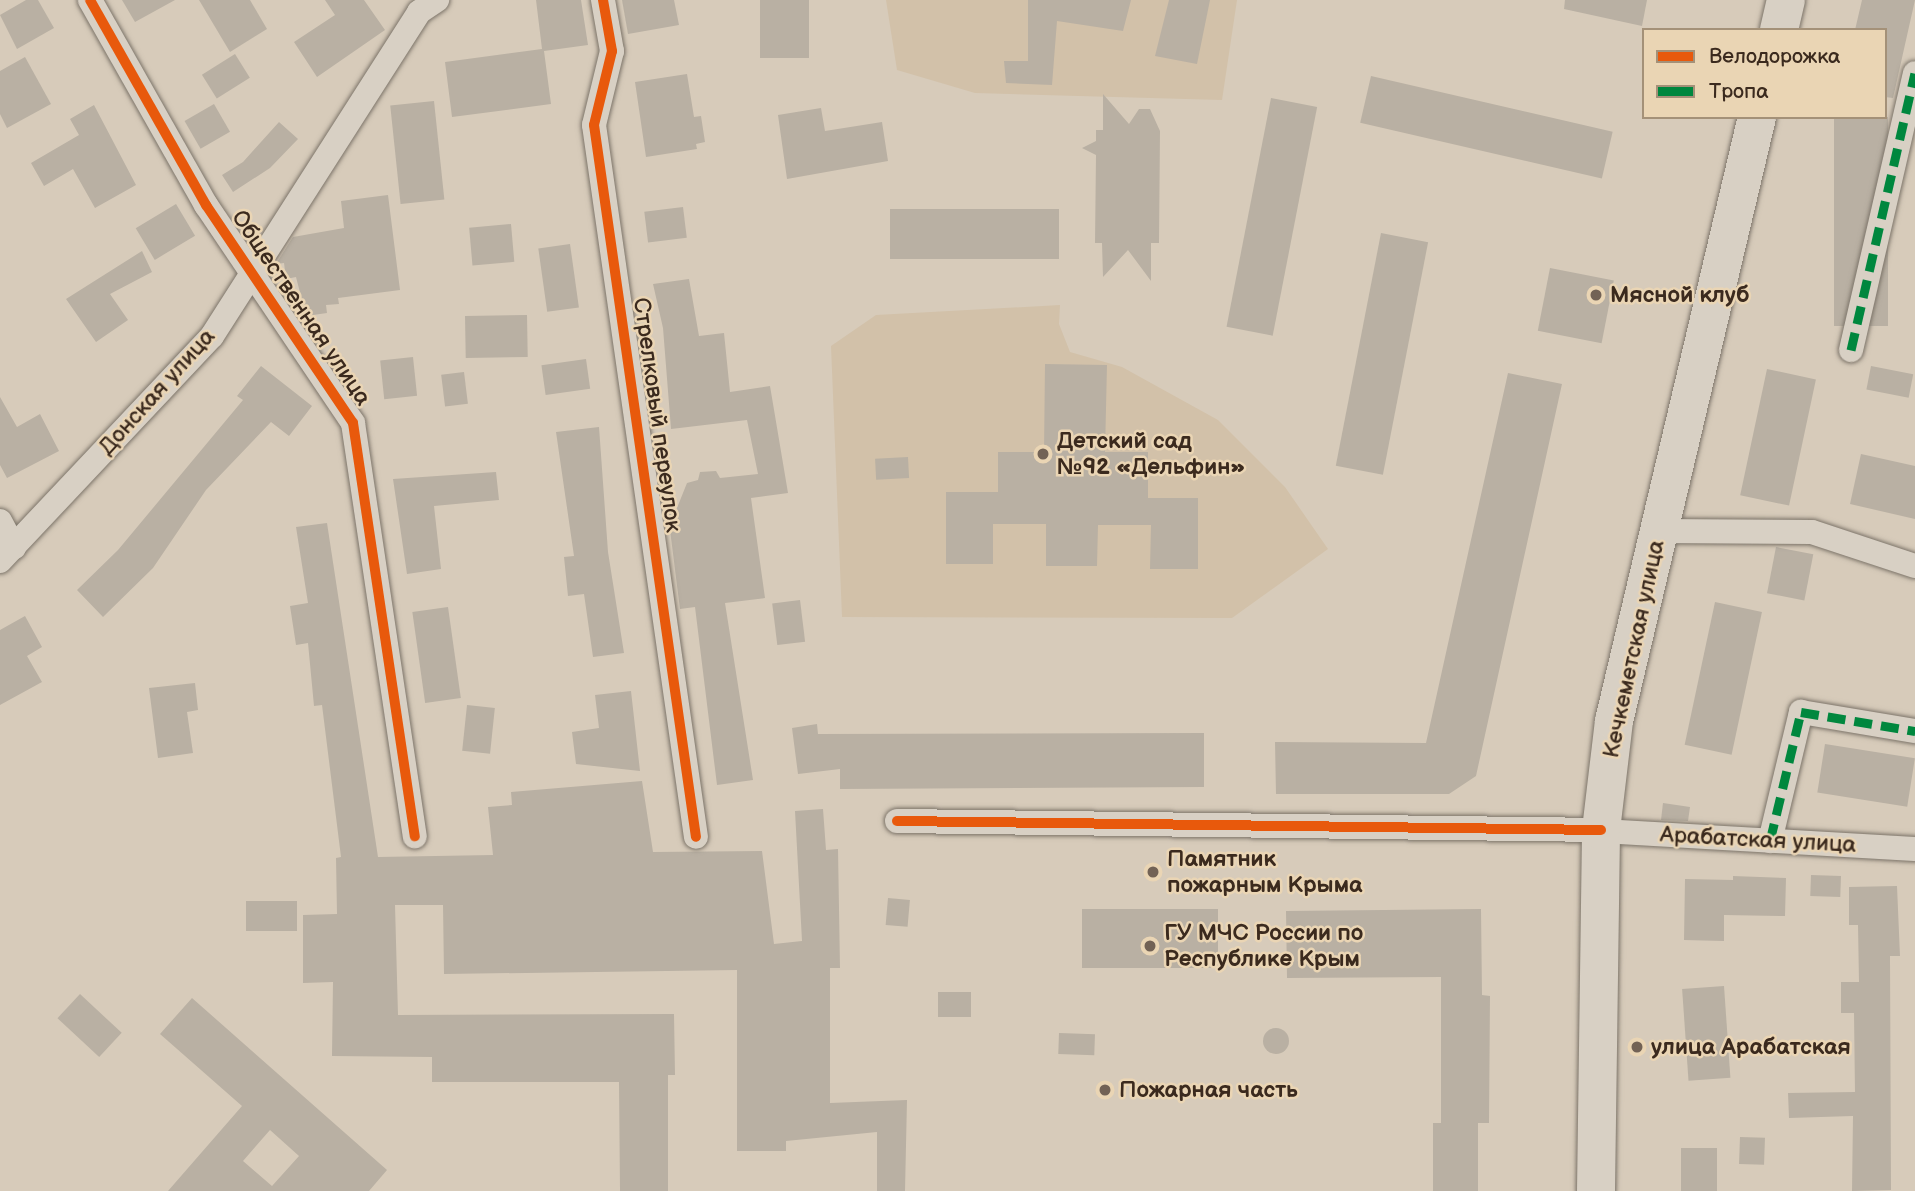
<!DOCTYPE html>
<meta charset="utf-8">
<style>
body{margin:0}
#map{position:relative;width:1915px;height:1191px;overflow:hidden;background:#d7cbba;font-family:"Balsamiq Sans",sans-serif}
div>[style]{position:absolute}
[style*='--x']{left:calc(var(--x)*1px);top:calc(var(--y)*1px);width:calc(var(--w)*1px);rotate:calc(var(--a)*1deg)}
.built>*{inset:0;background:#d2c1a9}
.building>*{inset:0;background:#b9b0a3;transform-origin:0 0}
.round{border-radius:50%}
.roads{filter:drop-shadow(0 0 2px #7c7469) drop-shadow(0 0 2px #7c7469)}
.street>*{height:24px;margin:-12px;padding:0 12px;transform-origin:12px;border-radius:12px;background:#d8d0c4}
.primary>*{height:38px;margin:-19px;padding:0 19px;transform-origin:19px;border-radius:19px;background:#d8d0c4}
.quiet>*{height:9px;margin-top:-4.5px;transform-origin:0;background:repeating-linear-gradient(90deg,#00873e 0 18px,transparent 0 27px)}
.cycleway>*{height:10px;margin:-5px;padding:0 5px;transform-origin:5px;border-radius:5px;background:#e8590c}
.dots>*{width:19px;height:19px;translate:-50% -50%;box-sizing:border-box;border:4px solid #ead5b4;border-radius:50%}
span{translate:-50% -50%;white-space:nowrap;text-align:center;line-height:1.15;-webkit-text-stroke:5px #ead5b4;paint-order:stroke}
.poi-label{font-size:23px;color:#3b2a1e;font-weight:700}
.left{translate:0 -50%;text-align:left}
.street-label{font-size:23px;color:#3b2a1e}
.legend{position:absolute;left:1642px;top:28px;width:245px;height:91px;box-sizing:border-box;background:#ead5b4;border:2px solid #a49178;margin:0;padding:9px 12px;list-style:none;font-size:21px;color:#3b2a1e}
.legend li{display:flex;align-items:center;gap:14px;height:35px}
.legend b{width:35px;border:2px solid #a49178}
</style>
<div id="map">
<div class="built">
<div style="clip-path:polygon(886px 0,1237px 0,1222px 100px,975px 93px,897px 70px)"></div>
<div style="clip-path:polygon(1060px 305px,1059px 324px,1070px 352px,1122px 367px,1218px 420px,1285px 487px,1328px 549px,1232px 618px,842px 617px,831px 346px,876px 315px)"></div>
</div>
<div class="building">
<div style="clip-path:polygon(26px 0,38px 0,54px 28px,17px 49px,0 15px)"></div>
<div style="clip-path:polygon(122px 0,175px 0,135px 22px)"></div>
<div style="clip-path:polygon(199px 0,250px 0,267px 29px,230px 52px)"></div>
<div style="clip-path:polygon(325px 0,364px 0,385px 30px,317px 77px,294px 42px,335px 15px)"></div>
<div style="clip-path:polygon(536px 0,581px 0,588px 45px,544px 51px,551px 104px,452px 117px,445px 62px,542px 49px)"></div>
<div style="clip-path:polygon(622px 0,674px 0,679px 25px,628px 34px)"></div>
<div style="left:760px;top:0;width:49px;height:58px"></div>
<div style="clip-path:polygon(1028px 0,1131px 0,1123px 31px,1057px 21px,1052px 85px,1006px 83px,1004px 61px,1028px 61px)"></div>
<div style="clip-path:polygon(1169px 0,1210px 0,1197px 64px,1155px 56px)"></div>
<div style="clip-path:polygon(1565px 0,1647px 0,1642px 26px,1564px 9px)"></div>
<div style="clip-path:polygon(1862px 0,1915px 0,1893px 98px,1885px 97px,1885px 30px,1855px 30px)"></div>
<div style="left:235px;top:54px;width:28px;height:39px;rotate:58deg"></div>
<div style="clip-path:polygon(25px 57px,51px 104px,7px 128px,0 114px,0 71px)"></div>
<div style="clip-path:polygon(687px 74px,694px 117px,701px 116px,705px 142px,696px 144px,697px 149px,646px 157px,635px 82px)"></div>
<div style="left:1371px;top:76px;width:248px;height:48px;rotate:13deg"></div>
<div style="clip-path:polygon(1103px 94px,1129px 124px,1139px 109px,1150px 109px,1160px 131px,1159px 243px,1151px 243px,1151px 281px,1128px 250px,1103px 277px,1102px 243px,1095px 243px,1096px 155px,1082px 148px,1096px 141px,1096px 130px,1103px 130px)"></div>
<div style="left:1271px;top:98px;width:47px;height:233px;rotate:11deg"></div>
<div style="left:434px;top:101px;width:99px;height:44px;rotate:84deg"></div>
<div style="left:214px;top:104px;width:32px;height:34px;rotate:60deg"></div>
<div style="clip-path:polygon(94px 105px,136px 185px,95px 208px,73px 169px,44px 186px,31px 163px,79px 135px,70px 119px)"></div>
<div style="clip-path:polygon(821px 108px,825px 131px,882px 122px,888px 161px,787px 179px,778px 115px)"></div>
<div style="left:1834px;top:117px;width:54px;height:209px"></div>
<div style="clip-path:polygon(279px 122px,298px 139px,270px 168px,233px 192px,222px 175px,243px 162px)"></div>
<div style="clip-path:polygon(388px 195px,400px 290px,338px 298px,339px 304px,326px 305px,327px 313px,306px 316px,296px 277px,286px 279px,284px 263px,276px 264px,293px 237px,344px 228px,341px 201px)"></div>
<div style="left:176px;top:204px;width:37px;height:47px;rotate:59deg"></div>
<div style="left:683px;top:207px;width:31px;height:39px;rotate:83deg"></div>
<div style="left:890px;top:209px;width:169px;height:50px"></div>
<div style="left:511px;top:224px;width:38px;height:42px;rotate:85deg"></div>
<div style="left:1381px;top:233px;width:48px;height:237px;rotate:11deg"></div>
<div style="left:570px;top:244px;width:64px;height:32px;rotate:82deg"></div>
<div style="clip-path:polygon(142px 251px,152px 272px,110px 294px,128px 320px,96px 342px,66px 299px)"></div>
<div style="left:1550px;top:268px;width:65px;height:64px;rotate:11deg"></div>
<div style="clip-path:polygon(689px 279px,699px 336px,724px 333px,730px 392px,770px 386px,788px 493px,751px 498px,765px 598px,725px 603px,753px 780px,717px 785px,695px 607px,680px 609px,668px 514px,675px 513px,687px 483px,698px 480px,700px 472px,716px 471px,720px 478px,758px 474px,747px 420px,671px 429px,663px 328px,653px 284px)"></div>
<div style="left:527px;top:315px;width:42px;height:62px;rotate:89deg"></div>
<div style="left:413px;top:357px;width:39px;height:33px;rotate:84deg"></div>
<div style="left:586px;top:359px;width:30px;height:45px;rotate:82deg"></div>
<div style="clip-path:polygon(1045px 364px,1107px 365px,1105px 452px,1148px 452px,1148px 498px,1198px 498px,1198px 569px,1150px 569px,1151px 525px,1098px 525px,1097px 566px,1046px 566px,1046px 524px,993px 524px,993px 564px,946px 564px,946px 492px,998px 492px,998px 452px,1044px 452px)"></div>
<div style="clip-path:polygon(261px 366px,312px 406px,289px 436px,271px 422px,206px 490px,153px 568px,103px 617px,77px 590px,118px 550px,243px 400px,237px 396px)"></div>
<div style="left:1871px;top:366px;width:43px;height:24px;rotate:11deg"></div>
<div style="left:1767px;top:369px;width:50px;height:129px;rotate:12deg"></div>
<div style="left:464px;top:372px;width:32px;height:23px;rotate:83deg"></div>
<div style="clip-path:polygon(1508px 373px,1562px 384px,1476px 776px,1449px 794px,1276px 794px,1275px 742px,1426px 743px)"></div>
<div style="clip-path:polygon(0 397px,17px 427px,40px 414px,59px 451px,7px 478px,0 465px)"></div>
<div style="clip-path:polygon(599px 427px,608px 552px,624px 653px,593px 657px,584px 594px,568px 596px,564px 557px,574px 556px,556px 432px)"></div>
<div style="clip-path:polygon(1861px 454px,1915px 466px,1915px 519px,1850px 504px)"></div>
<div style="left:908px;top:457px;width:21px;height:33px;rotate:87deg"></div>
<div style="clip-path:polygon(496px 472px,499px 500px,434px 506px,441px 569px,407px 574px,393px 479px)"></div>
<div style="clip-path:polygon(327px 523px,378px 857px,493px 855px,488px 807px,512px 805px,511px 792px,642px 781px,653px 852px,762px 851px,774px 944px,802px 941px,795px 811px,823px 809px,826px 850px,838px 849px,840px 968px,830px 968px,830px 1103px,907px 1100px,905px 1191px,877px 1191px,877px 1132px,786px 1141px,786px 1151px,737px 1151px,737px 970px,444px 974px,443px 905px,395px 905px,398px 1015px,674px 1014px,675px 1075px,668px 1075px,668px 1191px,620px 1191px,619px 1082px,432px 1082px,432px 1057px,332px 1056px,333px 982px,303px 983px,303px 915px,337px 914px,336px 858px,341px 857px,322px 705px,314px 706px,308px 643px,296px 645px,290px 606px,308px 603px,296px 527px)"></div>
<div style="left:1776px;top:547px;width:38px;height:47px;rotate:11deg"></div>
<div style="left:800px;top:600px;width:42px;height:28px;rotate:83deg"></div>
<div style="left:1715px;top:602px;width:48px;height:146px;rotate:12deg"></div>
<div style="left:448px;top:607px;width:92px;height:36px;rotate:82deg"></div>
<div style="clip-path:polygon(25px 616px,42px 647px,27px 656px,42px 682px,0 705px,0 630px)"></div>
<div style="clip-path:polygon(195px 683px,198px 710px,187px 712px,193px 753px,158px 758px,149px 688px)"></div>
<div style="clip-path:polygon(631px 691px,640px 771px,576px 764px,572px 732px,599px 728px,595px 695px)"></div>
<div style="left:467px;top:705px;width:28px;height:46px;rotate:6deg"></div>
<div style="clip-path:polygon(817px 724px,818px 734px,1204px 733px,1204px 787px,840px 789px,840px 769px,798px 774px,792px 728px)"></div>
<div style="left:1825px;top:744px;width:91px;height:49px;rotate:9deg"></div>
<div style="clip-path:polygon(1663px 803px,1690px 807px,1688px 821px,1661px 820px)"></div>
<div style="left:1811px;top:875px;width:30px;height:21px;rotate:2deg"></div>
<div style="clip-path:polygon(1733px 876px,1786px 878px,1785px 916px,1724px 915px,1724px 941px,1684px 940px,1685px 879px,1733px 880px)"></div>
<div style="clip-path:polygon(1897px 886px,1900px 956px,1890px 956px,1891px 1190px,1852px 1191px,1853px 1116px,1789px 1118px,1788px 1093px,1855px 1092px,1854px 1013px,1841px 1013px,1841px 982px,1859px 982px,1858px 925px,1849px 925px,1849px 887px)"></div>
<div style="left:888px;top:898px;width:22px;height:27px;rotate:5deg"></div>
<div style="left:246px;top:901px;width:51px;height:30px"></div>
<div style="left:1082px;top:909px;width:136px;height:59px"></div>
<div style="clip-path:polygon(1481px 909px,1482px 995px,1490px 996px,1489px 1123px,1478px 1123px,1478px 1191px,1433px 1191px,1433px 1123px,1441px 1123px,1441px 977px,1287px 978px,1286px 911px)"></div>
<div style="left:1724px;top:986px;width:92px;height:42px;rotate:86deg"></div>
<div style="left:938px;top:992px;width:33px;height:25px"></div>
<div style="left:80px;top:994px;width:57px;height:33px;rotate:43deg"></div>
<div style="clip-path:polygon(evenodd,192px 998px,387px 1170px,369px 1191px,168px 1191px,242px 1106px,160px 1034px,192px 998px,270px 1130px,299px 1156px,272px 1186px,243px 1161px,270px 1130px)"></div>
<div class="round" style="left:1263px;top:1028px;width:26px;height:26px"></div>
<div style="left:1059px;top:1033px;width:36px;height:21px;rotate:2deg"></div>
<div style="left:1740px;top:1137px;width:25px;height:27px;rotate:2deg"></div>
<div style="left:1681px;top:1148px;width:36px;height:43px"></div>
</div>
<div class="roads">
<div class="street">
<div style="--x:90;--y:0;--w:236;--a:60.5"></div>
<div style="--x:206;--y:205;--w:263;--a:56"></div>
<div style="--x:353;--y:423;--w:418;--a:81.5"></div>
<div style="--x:603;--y:0;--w:52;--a:80"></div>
<div style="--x:612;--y:51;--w:76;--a:103.7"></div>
<div style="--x:594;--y:125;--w:719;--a:81.85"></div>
<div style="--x:1851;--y:350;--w:284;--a:-77"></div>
<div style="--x:0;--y:521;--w:30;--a:62"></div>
<div style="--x:1658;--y:531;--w:154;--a:0.4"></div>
<div style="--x:1812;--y:532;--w:108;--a:18.3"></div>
<div style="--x:0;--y:561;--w:309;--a:-46.7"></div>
<div style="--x:212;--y:336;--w:384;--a:-57.4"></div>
<div style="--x:419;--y:12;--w:22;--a:-34"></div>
<div style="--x:897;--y:821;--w:704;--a:0.73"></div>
<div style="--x:1601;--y:831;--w:315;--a:3.3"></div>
<div style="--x:1770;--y:841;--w:133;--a:-76.5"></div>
<div style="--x:1801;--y:712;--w:116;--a:9.5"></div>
</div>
<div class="primary">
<div style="--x:1779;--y:30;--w:31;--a:-77"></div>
<div style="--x:1596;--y:1191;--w:361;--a:-89.2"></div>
<div style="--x:1601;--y:830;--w:110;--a:-83.2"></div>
<div style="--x:1614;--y:721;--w:621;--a:-76.68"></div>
</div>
</div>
<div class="quiet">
<div style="--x:1851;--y:350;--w:284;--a:-77"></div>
<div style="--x:1770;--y:841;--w:133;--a:-76.5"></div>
<div style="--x:1801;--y:712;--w:116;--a:9.5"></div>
</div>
<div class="cycleway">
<div style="--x:90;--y:0;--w:236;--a:60.5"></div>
<div style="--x:206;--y:205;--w:263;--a:56"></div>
<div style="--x:353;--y:423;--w:418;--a:81.5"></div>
<div style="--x:603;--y:0;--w:52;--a:80"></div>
<div style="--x:612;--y:51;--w:76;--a:103.7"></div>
<div style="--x:594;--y:125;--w:719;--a:81.85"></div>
<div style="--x:897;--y:821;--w:704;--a:0.73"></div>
</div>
<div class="dots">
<div style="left:1596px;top:295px;background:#726255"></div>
<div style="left:1043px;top:454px;background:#726255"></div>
<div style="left:1153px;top:872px;background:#726255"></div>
<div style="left:1150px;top:946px;background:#726255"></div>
<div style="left:1637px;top:1047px;background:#726255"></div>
<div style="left:1105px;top:1090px;background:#726255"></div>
</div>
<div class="poi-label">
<span class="left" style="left:1610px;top:295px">Мясной клуб</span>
<span class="left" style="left:1057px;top:454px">Детский сад<br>№92 «Дельфин»</span>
<span class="left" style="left:1167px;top:872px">Памятник<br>пожарным Крыма</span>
<span class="left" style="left:1164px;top:946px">ГУ МЧС России по<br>Республике Крым</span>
<span class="left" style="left:1651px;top:1047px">улица Арабатская</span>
<span class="left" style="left:1119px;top:1090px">Пожарная часть</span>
</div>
<div class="street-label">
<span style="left:301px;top:308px;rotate:56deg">Общественная улица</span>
<span style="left:157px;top:392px;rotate:-48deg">Донская улица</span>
<span style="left:657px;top:415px;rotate:82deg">Стрелковый переулок</span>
<span style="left:1634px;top:649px;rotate:-78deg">Кечкеметская улица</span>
<span style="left:1758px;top:840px;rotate:3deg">Арабатская улица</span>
</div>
<ul class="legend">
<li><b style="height:9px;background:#e8590c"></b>Велодорожка</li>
<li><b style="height:9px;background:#00873e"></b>Тропа</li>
</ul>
</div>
